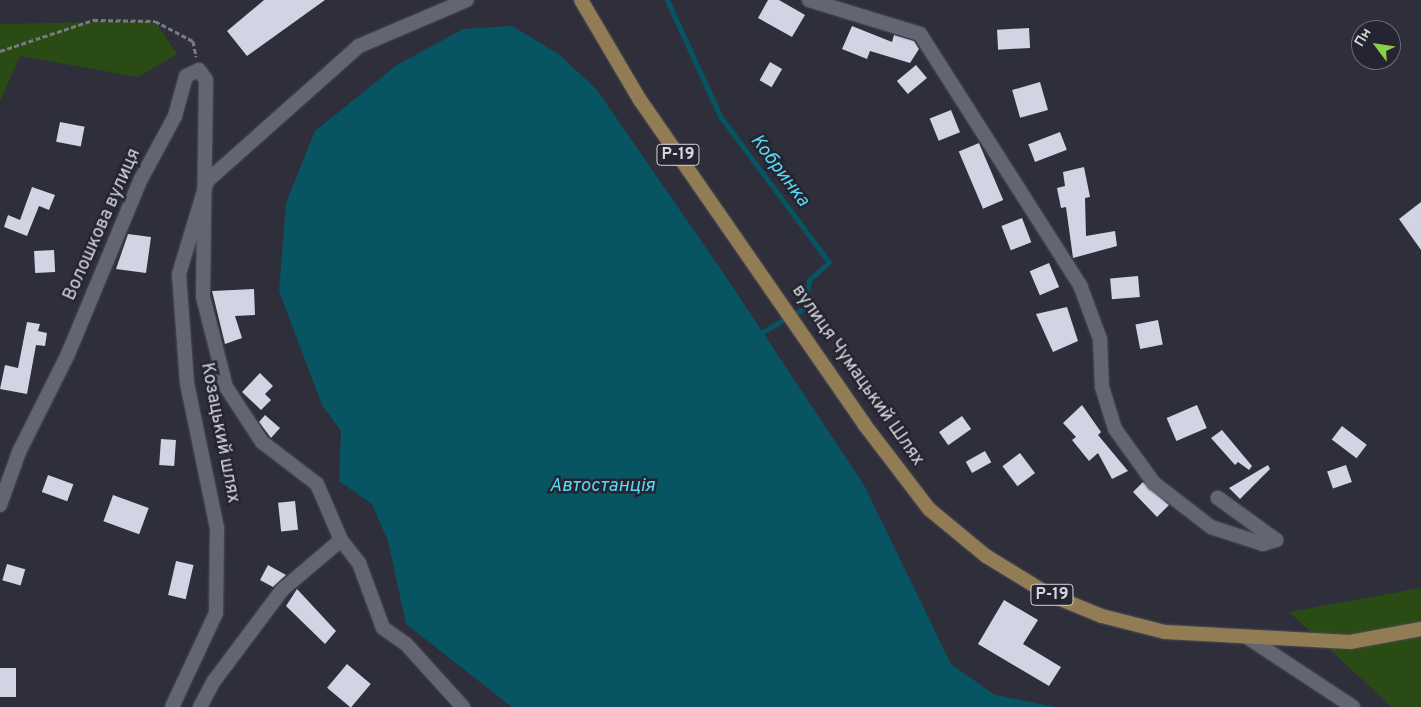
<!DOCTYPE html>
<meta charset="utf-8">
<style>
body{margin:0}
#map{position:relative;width:1421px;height:707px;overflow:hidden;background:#2e2f3b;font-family:Overpass,sans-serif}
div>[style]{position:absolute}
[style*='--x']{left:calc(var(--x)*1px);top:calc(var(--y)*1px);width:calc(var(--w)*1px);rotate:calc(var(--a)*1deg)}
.green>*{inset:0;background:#2b4b15}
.water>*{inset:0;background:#075463}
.stream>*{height:5px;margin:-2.5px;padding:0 2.5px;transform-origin:2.5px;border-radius:2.5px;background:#075463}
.building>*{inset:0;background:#d2d3e3;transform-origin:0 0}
.path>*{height:3px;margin-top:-1.5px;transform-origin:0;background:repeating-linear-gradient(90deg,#797a84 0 5px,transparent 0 7.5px)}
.roads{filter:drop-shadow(0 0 1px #4c4c56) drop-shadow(0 0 1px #4c4c56)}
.minor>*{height:14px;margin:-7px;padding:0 7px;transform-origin:7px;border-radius:7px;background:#646573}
.primary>*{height:14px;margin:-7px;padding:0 7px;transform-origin:7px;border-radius:7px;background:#917c54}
span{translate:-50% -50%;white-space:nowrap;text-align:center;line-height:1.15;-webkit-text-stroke:5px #252531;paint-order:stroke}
.shield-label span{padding:1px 4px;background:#252531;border:1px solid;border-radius:4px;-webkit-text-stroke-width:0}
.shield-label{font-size:16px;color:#d5d5dd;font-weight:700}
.street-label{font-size:18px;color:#d5d5dd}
.water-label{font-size:19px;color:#59d9f5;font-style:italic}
.north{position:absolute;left:1351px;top:20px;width:50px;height:50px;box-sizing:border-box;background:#252531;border:1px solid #6b6b76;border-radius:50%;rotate:301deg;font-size:14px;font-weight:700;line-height:20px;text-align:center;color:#d5d5dd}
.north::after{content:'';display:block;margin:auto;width:18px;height:22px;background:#89cf48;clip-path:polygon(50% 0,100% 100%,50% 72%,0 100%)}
</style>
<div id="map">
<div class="green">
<div style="clip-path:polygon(155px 21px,177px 54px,138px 77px,20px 56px,0 101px,0 24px)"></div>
<div style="clip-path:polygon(1421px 588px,1421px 707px,1392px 707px,1289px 612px)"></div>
</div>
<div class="water">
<div style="clip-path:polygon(512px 26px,560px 55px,597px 90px,722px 271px,864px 485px,951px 664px,995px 695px,1056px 707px,512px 707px,406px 624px,388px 541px,372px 504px,339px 481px,341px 431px,322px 405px,279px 291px,286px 203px,315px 131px,397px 65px,463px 29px)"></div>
</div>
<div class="stream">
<div style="--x:667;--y:0;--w:128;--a:65.4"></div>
<div style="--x:720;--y:116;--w:182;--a:53.3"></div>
<div style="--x:829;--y:262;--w:27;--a:138"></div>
<div style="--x:809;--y:280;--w:28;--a:98"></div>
<div style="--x:805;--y:308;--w:49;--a:150.8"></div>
</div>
<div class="building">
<div style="clip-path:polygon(264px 0,325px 0,247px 56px,227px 31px)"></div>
<div style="clip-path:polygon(768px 0,779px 0,805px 15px,792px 37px,758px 18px)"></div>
<div style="clip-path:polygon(852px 26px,892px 42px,894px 35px,914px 41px,919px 49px,910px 63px,870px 51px,867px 59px,842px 49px)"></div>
<div style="left:1029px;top:28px;width:20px;height:32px;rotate:87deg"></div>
<div style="left:770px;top:62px;width:14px;height:21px;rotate:30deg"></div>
<div style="left:916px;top:65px;width:17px;height:25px;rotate:50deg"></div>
<div style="left:1040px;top:82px;width:29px;height:29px;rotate:74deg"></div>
<div style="left:951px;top:110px;width:24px;height:23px;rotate:68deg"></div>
<div style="left:60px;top:122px;width:25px;height:20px;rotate:11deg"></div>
<div style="left:1060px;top:132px;width:19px;height:34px;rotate:69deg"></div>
<div style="left:979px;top:143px;width:62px;height:22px;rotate:67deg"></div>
<div style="clip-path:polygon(1084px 167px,1090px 197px,1085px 198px,1086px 236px,1115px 231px,1117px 246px,1073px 258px,1066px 207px,1061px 208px,1057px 188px,1065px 186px,1063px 172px)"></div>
<div style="clip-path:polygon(32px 187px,55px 195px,49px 210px,39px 206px,27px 236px,4px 227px,8px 215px,20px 220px)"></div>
<div style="clip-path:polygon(1421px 202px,1421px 250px,1399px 219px)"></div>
<div style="left:1022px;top:218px;width:26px;height:22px;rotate:69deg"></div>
<div style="clip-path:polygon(128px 234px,151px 237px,146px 273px,116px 269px)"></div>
<div style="left:54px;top:250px;width:22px;height:20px;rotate:87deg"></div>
<div style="left:1049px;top:263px;width:26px;height:21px;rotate:67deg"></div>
<div style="left:1138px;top:276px;width:21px;height:28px;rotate:85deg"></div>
<div style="clip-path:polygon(254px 289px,255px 315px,235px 316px,242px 338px,225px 344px,212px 291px)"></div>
<div style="clip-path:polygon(1067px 307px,1078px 341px,1053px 352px,1036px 314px)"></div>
<div style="left:1158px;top:320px;width:25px;height:23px;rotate:79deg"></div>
<div style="clip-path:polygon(27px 322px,40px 324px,38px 331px,47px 333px,45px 346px,36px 345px,27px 394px,0 389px,5px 365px,18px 368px)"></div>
<div style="clip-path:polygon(260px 373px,273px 386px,265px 394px,271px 400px,261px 410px,242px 392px)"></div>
<div style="clip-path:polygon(1082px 405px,1101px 432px,1098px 435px,1128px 471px,1112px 479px,1098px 453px,1089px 461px,1072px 440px,1076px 437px,1063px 423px)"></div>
<div style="left:1197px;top:405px;width:25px;height:33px;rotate:67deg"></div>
<div style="clip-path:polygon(265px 415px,280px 428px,271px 438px,259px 422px)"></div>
<div style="left:962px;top:416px;width:16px;height:28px;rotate:55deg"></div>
<div style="left:1342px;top:426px;width:31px;height:17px;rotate:37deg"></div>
<div style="clip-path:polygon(1222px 430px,1252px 466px,1249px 470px,1238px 462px,1235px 465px,1211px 438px)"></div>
<div style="left:161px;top:439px;width:15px;height:26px;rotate:4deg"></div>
<div style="left:985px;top:451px;width:13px;height:22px;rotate:61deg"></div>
<div style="left:1020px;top:453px;width:25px;height:22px;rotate:53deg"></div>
<div style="clip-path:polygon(1268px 465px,1270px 469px,1240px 499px,1229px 488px)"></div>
<div style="left:1346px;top:465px;width:18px;height:20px;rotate:71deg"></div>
<div style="left:48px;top:475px;width:27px;height:18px;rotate:20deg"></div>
<div style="clip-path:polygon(1143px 482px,1169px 505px,1157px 517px,1133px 492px)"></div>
<div style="left:113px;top:495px;width:38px;height:28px;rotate:20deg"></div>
<div style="left:295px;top:501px;width:29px;height:17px;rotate:84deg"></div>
<div style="left:176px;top:561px;width:18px;height:35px;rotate:13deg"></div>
<div style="left:7px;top:564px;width:19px;height:17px;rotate:16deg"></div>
<div style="clip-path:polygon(268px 565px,286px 575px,273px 587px,260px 580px)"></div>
<div style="clip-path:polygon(297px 589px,336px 631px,325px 644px,286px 606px)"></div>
<div style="clip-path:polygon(1004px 600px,1038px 620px,1023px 644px,1061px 667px,1049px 686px,978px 644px)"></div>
<div style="left:347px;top:664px;width:31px;height:31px;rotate:40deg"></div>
<div style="left:0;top:668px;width:16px;height:29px"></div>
</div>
<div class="path">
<div style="--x:0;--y:51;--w:98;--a:-18.4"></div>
<div style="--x:93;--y:20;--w:62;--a:0.9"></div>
<div style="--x:155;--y:21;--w:43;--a:27.8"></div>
<div style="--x:193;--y:41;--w:16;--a:79"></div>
</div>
<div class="roads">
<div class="minor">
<div style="--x:809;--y:0;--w:116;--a:17"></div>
<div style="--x:920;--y:34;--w:298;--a:57.5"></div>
<div style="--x:1080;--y:285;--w:58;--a:69.7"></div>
<div style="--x:1100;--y:339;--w:48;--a:87.6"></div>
<div style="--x:1102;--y:387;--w:44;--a:72.8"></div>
<div style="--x:1115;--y:429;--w:67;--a:54.2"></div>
<div style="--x:1154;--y:483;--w:72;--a:37.7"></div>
<div style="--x:1211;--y:527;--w:55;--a:18.1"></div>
<div style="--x:1263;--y:544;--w:14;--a:-17"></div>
<div style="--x:1276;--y:540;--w:72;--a:-144.1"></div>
<div style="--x:0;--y:505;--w:56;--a:-70.3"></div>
<div style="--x:19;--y:452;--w:110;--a:-63.4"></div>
<div style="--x:68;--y:354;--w:190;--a:-67.4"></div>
<div style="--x:141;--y:179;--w:72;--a:-61.6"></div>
<div style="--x:175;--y:116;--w:41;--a:-74.6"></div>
<div style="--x:186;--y:76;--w:14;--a:-25"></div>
<div style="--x:199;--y:70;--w:12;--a:55"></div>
<div style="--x:206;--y:80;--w:217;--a:90.8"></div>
<div style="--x:203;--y:297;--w:93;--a:75.7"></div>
<div style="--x:226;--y:387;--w:66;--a:56.8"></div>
<div style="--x:262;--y:442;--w:69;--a:37.4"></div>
<div style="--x:317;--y:484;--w:61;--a:66.8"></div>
<div style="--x:341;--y:540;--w:29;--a:52"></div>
<div style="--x:359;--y:563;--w:69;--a:69.7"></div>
<div style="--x:383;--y:628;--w:28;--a:35"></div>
<div style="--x:406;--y:644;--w:85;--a:47.9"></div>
<div style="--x:1247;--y:637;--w:127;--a:33.4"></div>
<div style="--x:172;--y:707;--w:104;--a:-64.9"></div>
<div style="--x:216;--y:613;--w:85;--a:-89.3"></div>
<div style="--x:217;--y:528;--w:148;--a:-101.7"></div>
<div style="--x:187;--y:383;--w:109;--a:-94.2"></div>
<div style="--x:179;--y:274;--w:97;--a:-73.2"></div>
<div style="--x:207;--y:181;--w:203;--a:-41.6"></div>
<div style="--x:359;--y:46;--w:117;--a:-23.1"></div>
<div style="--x:200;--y:707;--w:30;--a:-62"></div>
<div style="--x:214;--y:681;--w:114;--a:-53.2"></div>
<div style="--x:282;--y:590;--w:77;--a:-40.3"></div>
</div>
<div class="primary">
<div style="--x:581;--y:0;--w:116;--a:59.5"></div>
<div style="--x:640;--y:100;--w:394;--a:55.3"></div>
<div style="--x:864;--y:424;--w:107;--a:52.6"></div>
<div style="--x:929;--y:509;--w:74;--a:39.5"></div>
<div style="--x:986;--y:556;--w:73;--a:31.5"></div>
<div style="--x:1048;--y:594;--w:58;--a:22.2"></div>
<div style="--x:1102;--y:616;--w:65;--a:14.3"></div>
<div style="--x:1165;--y:632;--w:185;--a:3.1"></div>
<div style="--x:1350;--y:642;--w:72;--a:-10.4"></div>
</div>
</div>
<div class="shield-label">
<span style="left:678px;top:155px">Р-19</span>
<span style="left:1052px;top:595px">Р-19</span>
</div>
<div class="street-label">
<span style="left:103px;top:225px;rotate:-66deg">Волошкова вулиця</span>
<span style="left:857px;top:376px;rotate:55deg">вулиця Чумацький Шлях</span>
<span style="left:219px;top:433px;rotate:79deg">Козацький шлях</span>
</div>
<div class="water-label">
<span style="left:779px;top:171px;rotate:53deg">Кобринка</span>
<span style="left:602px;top:487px">Автостанція</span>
</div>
<div class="north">Пн</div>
</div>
